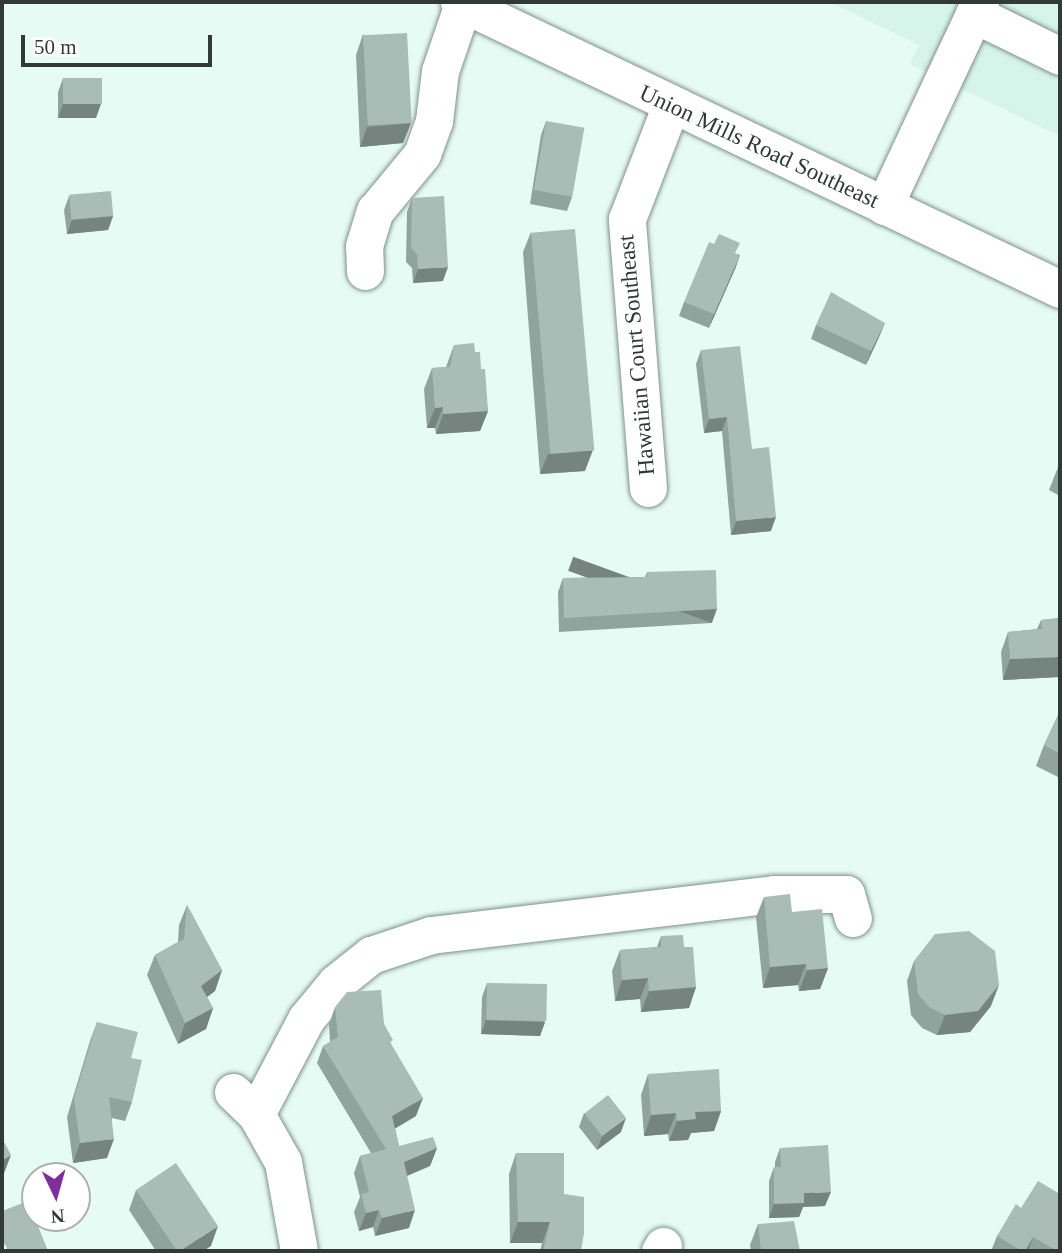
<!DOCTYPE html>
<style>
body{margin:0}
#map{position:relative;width:1062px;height:1253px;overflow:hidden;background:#e7fbf5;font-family:"Times New Roman",serif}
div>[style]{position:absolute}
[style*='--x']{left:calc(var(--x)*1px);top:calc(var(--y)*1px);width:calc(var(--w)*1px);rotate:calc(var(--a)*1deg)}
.built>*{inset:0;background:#d6f4ea}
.roads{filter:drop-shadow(0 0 2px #7f918b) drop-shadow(0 0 2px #7f918b)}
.minor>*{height:37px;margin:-18.5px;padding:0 18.5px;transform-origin:18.5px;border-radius:18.5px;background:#fff}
.wall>*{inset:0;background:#91a39d}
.shaded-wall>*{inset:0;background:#76847f;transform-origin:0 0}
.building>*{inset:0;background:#a9bdb6;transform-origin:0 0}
span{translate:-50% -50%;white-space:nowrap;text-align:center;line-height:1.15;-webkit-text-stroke:5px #fff;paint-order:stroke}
.street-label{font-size:23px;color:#323a37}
.frame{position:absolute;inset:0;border:4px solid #323a37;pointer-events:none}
.north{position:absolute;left:21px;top:1162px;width:70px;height:70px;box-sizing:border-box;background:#fff;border:2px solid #adb0af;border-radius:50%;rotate:175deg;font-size:19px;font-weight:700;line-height:28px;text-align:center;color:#323a37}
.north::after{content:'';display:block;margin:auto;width:24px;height:32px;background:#7f2e9e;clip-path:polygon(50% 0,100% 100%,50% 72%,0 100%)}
.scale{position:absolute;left:21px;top:35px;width:191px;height:32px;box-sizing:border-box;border:4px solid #323a37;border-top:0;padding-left:9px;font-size:21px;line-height:24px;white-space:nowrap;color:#323a37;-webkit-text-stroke:5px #fff;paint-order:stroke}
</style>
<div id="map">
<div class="built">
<div style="clip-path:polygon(830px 2px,1060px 2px,1060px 136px,910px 64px,919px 45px)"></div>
</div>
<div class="roads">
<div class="minor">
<div style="--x:459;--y:2;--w:666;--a:25.53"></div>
<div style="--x:980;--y:2;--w:13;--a:117"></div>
<div style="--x:974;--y:14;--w:96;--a:26"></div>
<div style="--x:884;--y:206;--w:212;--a:-64.9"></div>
<div style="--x:365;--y:271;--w:25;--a:-92"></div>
<div style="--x:364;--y:246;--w:37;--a:-73"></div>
<div style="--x:375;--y:211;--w:74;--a:-50.5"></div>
<div style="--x:422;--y:154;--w:35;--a:-70"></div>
<div style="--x:434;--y:121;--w:50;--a:-83.2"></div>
<div style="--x:440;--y:71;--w:71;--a:-71.1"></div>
<div style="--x:648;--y:488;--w:270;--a:-94.5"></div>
<div style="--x:627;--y:219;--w:122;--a:-68.9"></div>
<div style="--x:233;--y:1092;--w:32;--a:44"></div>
<div style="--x:256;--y:1114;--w:55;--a:60.6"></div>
<div style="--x:283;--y:1162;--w:90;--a:79.8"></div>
<div style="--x:256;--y:1114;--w:107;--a:-62.2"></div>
<div style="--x:306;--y:1019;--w:47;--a:-50.2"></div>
<div style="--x:336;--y:983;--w:45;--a:-38.7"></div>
<div style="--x:371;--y:955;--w:63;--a:-18.4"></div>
<div style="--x:431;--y:935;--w:345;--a:-6.8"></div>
<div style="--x:774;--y:894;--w:72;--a:0"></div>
<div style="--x:846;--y:894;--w:25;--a:74"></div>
<div style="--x:660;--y:1251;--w:6;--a:-59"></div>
</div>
</div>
<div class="wall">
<div style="clip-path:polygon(363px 34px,411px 123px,403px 143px,360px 147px,356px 55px)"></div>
<div style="clip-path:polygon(63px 78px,96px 118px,58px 118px,58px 92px)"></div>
<div style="clip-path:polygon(546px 121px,572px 197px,567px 211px,530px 204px,541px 135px)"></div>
<div style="clip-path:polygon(69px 196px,113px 216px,108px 230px,67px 234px,64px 210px)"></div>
<div style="clip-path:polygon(412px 198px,443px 281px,413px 283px,412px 268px,406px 262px,407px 212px)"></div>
<div style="clip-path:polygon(531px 232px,585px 471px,540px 474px,523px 252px)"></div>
<div style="clip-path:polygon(736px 254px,740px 255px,735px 269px,709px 328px,679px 316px,684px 302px)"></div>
<div style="clip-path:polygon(885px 323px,879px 337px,866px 365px,811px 339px,816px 325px)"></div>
<div style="clip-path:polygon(454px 345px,475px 352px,481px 369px,488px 411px,480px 431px,436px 434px,435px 428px,427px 428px,424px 389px,432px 368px,446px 367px)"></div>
<div style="clip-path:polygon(701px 350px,752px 449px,771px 531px,731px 535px,722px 431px,704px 433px,696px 364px)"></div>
<div style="clip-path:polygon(1060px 462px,1060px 496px,1049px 490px)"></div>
<div style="clip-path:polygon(647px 572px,712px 623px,559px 632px,558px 592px,563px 578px,645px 577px)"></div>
<div style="clip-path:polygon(1060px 618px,1060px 677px,1003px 680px,1001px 652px,1008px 632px,1037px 629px,1041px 620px)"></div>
<div style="clip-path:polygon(1060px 711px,1060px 778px,1036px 766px,1044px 745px)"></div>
<div style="clip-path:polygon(764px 897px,792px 912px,828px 968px,820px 989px,799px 991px,798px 985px,763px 988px,756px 917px)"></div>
<div style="clip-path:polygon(187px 905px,222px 970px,215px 991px,207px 997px,213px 1008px,206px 1029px,178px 1044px,147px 975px,155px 955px,178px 942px,179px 925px)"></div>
<div style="clip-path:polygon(661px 936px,684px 947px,696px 987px,689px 1008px,641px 1012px,640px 999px,615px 1001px,612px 971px,620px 950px,657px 947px)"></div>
<div style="clip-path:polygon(914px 961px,991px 1006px,970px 1032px,937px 1035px,922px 1028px,911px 1015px,907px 981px)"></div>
<div style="clip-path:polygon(487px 983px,545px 1022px,540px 1036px,481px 1034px,482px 997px)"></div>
<div style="clip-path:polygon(335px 1007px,384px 1024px,416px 1116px,395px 1128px,399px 1146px,437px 1148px,430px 1166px,407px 1176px,409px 1228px,375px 1236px,373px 1227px,359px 1231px,354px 1212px,360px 1197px,354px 1173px,360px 1156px,371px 1153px,317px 1063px,323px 1046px,330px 1042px,329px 1024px)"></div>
<div style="clip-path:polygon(97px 1022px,131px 1058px,132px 1102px,125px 1121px,112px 1118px,107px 1158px,73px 1163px,67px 1117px,90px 1041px)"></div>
<div style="clip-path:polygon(648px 1074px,721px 1111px,714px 1131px,691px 1133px,688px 1140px,669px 1141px,668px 1134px,644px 1136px,641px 1095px)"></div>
<div style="clip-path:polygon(584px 1113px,621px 1132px,597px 1150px,579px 1127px)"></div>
<div style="clip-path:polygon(780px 1148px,825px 1206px,803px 1207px,799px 1217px,769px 1218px,769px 1181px,774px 1167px,775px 1167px,775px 1162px)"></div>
<div style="clip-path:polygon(516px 1153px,564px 1194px,581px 1251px,540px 1251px,542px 1243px,510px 1243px,509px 1174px)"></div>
<div style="clip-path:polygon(136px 1190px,211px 1246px,203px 1251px,156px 1251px,129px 1210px)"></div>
<div style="clip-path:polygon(1021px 1208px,1060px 1251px,991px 1251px,997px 1236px)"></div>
<div style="clip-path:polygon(758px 1224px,800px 1251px,751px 1251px,750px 1245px)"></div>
</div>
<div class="shaded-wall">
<div style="clip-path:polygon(63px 104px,101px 104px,96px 118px,58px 118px)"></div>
<div style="clip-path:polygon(411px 123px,403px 143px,360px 147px,367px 127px)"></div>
<div style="clip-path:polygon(113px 216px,108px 230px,67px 234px,72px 220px)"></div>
<div style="clip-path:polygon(740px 255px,735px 269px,709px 328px,714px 314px)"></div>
<div style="clip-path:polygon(448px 267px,443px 281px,413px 283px,418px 269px)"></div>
<div style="clip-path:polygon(885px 323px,879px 337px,866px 365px,871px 351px)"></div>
<div style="clip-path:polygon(443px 407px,435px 428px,427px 428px,435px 408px)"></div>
<div style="clip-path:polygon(488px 411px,480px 431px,436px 434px,443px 414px)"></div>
<div style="clip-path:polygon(727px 417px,722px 431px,704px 433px,709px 419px)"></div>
<div style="clip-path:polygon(593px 450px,585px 471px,540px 474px,548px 454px)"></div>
<div style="clip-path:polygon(776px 517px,771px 531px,731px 535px,736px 521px)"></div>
<div style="left:717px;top:609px;width:15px;height:153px;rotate:110deg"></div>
<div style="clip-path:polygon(1060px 657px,1060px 677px,1003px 680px,1010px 659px)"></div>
<div style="clip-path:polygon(806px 964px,798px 985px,763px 988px,770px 967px)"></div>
<div style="clip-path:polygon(828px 968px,820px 989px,799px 991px,807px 970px)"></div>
<div style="clip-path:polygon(222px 970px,215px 991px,194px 1007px,201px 986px)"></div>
<div style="clip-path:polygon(648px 978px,640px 999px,615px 1001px,622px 980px)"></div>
<div style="clip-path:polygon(999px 985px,991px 1006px,970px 1032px,937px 1035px,945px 1015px)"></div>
<div style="clip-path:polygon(696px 987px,689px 1008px,641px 1012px,649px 991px)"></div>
<div style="clip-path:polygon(213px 1008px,206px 1029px,178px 1044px,185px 1023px)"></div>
<div style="clip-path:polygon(486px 1020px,545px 1022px,540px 1036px,481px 1034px)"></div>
<div style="clip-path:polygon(423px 1098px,416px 1116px,386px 1134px,392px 1116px)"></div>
<div style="clip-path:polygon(721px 1111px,714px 1131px,691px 1133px,688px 1140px,669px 1141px,677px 1121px,695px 1112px)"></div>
<div style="clip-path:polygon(676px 1113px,668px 1134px,644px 1136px,651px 1115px)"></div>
<div style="clip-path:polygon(626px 1118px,621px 1132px,597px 1150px,602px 1136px)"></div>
<div style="clip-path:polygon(114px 1139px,107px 1158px,73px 1163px,80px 1143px)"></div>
<div style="clip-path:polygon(437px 1148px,430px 1166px,397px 1180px,404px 1162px)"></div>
<div style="clip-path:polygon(11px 1155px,3px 1176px,2px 1177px,2px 1160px)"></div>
<div style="clip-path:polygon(831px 1192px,825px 1206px,803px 1207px,799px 1217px,769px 1218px,774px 1204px,804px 1193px)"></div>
<div style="clip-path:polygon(379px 1210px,373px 1227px,359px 1231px,366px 1213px)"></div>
<div style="clip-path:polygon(415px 1210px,409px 1228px,375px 1236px,382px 1218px)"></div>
<div style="clip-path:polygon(518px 1222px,550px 1222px,542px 1243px,510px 1243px)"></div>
<div style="clip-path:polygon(218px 1226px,211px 1246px,203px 1251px,180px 1251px)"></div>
<div style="clip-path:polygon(1033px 1237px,1028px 1251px,1025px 1251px)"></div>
</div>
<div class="building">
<div style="left:407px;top:33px;width:90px;height:44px;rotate:87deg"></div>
<div style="left:63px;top:78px;width:39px;height:26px"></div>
<div style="left:546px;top:121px;width:39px;height:70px;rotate:10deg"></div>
<div style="left:111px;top:191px;width:25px;height:42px;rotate:85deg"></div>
<div style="clip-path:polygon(444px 196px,448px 267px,418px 269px,417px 254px,411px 248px,412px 198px)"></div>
<div style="left:575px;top:229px;width:222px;height:44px;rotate:85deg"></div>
<div style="clip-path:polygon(719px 234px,740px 243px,735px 253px,740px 255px,714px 314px,684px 302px,709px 242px,714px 244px)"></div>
<div style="clip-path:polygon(831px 292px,885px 323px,871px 351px,816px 325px)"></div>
<div style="clip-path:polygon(474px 343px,475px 352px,480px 352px,481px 369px,485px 369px,488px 411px,443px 414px,443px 407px,435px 408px,432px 368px,450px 367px,454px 345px)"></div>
<div style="clip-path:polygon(740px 346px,752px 449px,769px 447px,776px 517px,736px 521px,727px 417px,709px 419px,701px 350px)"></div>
<div style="clip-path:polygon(1060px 462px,1060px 472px,1057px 470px)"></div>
<div style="clip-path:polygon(716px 570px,717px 609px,564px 618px,563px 578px,647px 577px,647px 572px)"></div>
<div style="clip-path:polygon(1060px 618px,1060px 657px,1010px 659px,1008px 632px,1042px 629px,1041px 620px)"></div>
<div style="clip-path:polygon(1060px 711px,1060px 754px,1044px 745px)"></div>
<div style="clip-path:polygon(790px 894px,792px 912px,822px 909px,828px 968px,807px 970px,806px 964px,770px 967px,764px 897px)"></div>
<div style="clip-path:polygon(187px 905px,222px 970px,201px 986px,213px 1008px,185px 1023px,155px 955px,184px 939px)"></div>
<div style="clip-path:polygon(969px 931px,995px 951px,999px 985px,978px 1011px,945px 1015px,929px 1007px,918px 994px,914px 961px,935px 934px)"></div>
<div style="clip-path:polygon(683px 935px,684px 947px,693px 947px,696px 987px,649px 991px,648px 978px,622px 980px,620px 950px,661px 947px,661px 936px)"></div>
<div style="left:487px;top:983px;width:60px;height:37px;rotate:1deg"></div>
<div style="clip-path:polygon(381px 990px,384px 1024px,393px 1040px,390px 1042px,423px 1098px,392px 1116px,399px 1146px,433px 1137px,437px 1148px,404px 1162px,415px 1210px,382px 1218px,379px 1210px,366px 1213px,361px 1194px,369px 1192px,360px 1156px,386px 1149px,323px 1046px,338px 1037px,335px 1007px,347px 992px)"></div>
<div style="clip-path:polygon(97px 1022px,138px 1032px,131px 1058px,142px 1060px,132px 1102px,109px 1097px,114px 1139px,80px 1143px,74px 1098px)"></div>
<div style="clip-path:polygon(719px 1069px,721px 1111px,695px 1112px,696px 1119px,677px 1121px,676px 1113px,651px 1115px,648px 1074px)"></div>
<div style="left:608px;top:1095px;width:29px;height:30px;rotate:52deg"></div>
<div style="clip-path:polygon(2px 1138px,11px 1155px,2px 1160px)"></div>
<div style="clip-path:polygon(828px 1145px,831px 1192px,804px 1193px,804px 1203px,774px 1204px,774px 1167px,781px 1167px,780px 1148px)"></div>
<div style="clip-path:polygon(516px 1153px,564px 1153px,564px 1194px,584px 1197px,584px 1233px,581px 1251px,543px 1251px,550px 1222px,518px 1222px)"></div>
<div style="clip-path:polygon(176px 1163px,218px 1226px,180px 1251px,177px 1251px,136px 1190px)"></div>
<div style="clip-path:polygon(1038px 1181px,1060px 1194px,1060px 1251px,1057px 1251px,1033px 1237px,1025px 1251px,1022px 1251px,997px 1236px,1016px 1204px,1021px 1208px)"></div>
<div style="clip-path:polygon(28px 1201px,48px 1251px,8px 1251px,5px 1244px,2px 1246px,2px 1211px)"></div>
<div style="clip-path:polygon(794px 1221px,800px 1251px,761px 1251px,758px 1224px)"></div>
</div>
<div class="street-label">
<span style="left:759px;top:147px;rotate:25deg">Union Mills Road Southeast</span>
<span style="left:637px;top:355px;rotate:-95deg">Hawaiian Court Southeast</span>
</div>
<div class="frame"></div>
<div class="north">N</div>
<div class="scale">50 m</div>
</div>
